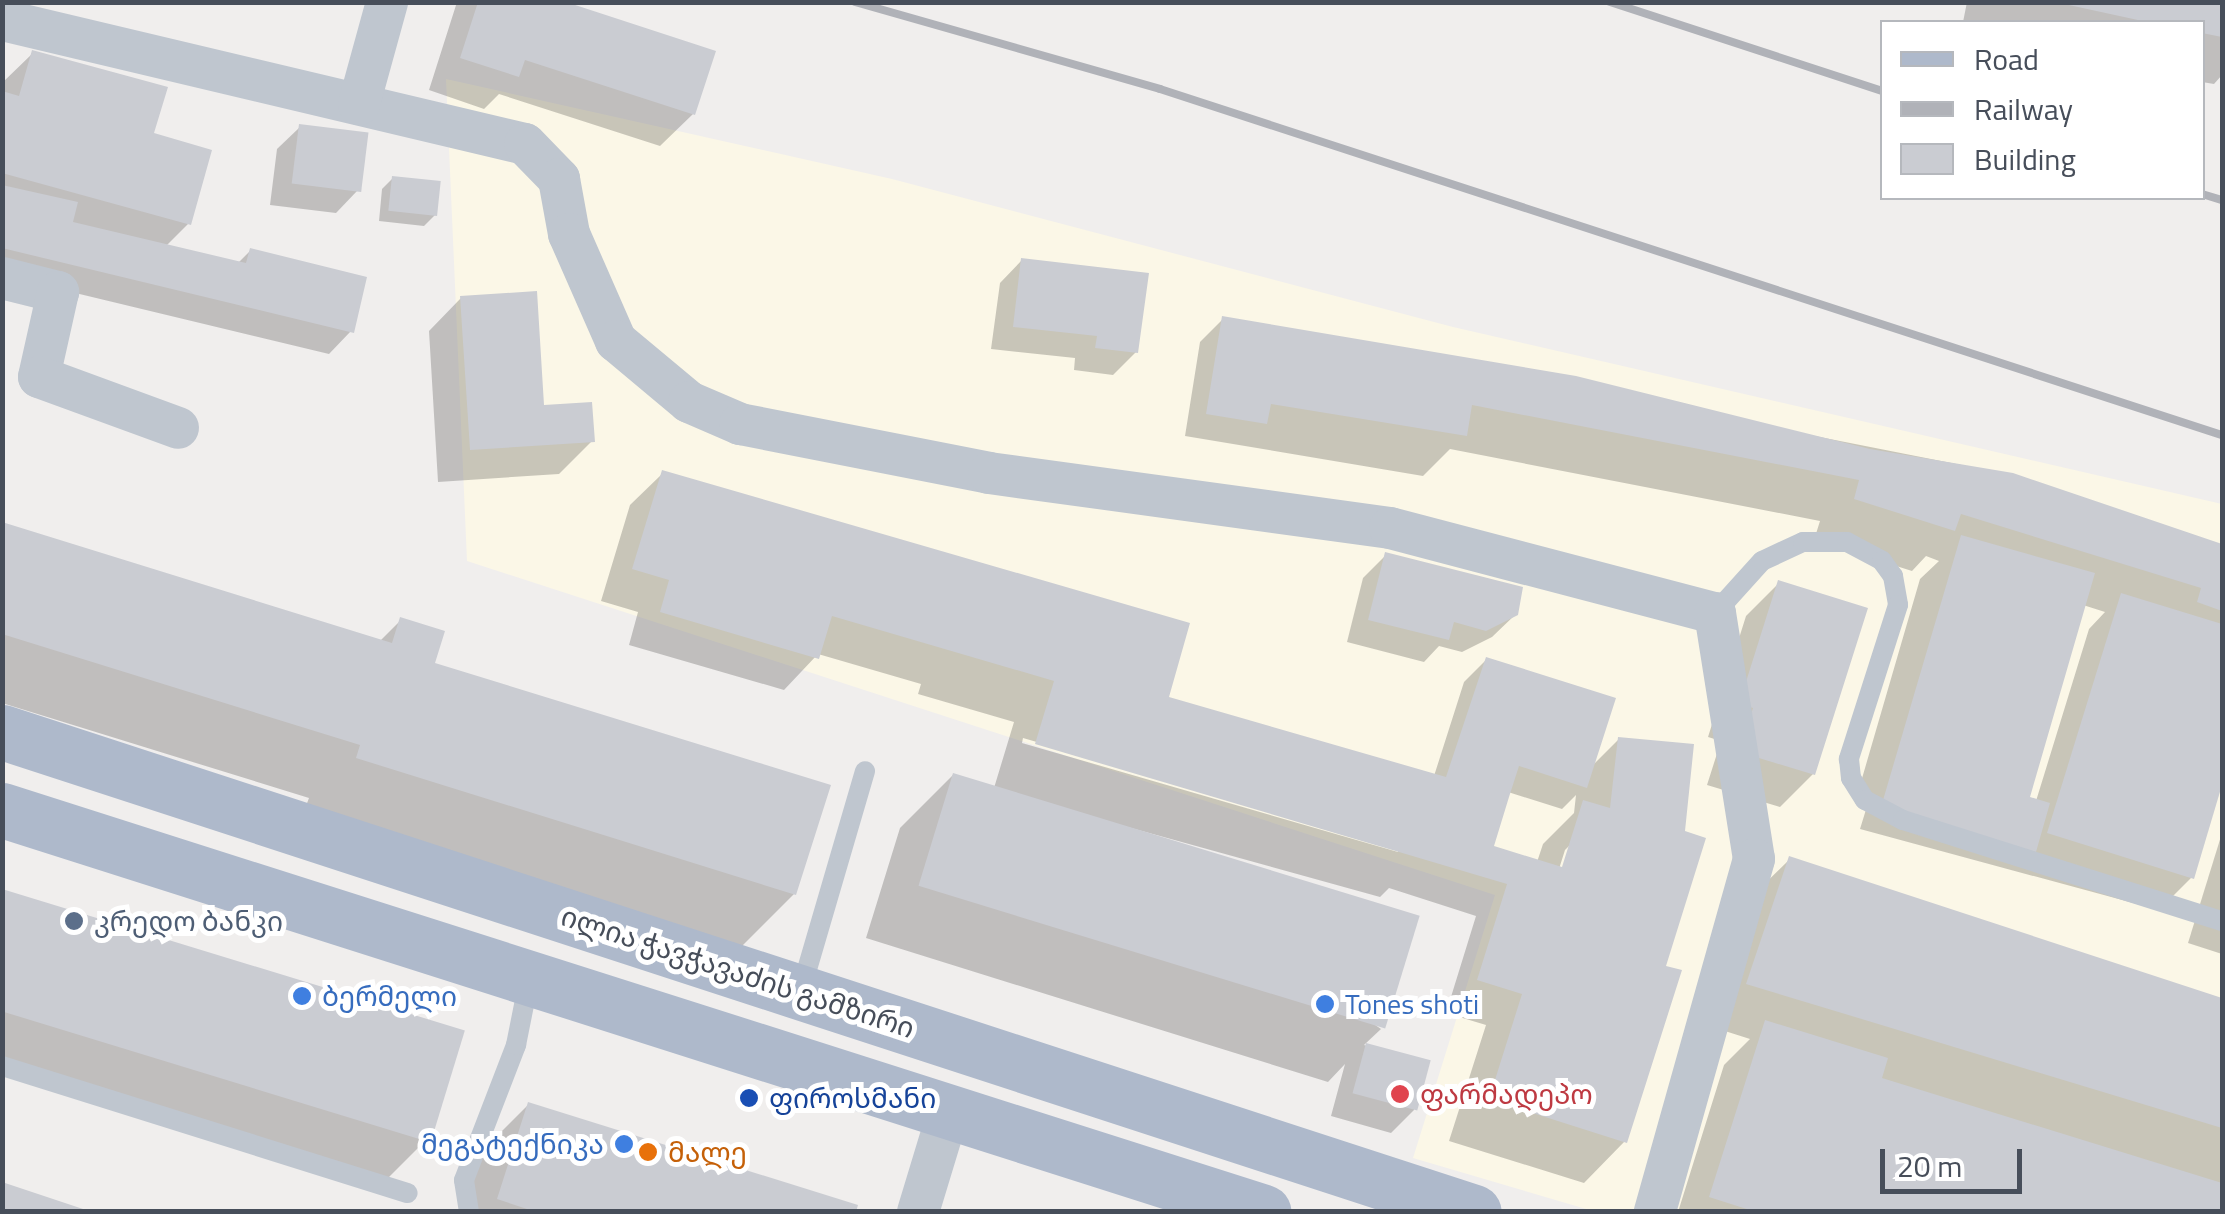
<!DOCTYPE html>
<meta charset="utf-8">
<style>
body{margin:0}
#map{position:relative;width:2225px;height:1214px;overflow:hidden;background:#f0eeed;font-family:"Titillium Web","Noto Sans Georgian",sans-serif}
div>[style]{position:absolute}
[style*='--x']{left:calc(var(--x)*1px);top:calc(var(--y)*1px);width:calc(var(--w)*1px);rotate:calc(var(--a)*1deg)}
.commercial>*{inset:0;background:#fbf7e7}
.shadow>*{inset:0;background:#0003}
.building>*{inset:0;background:#caccd2;transform-origin:0 0}
.lane>*{height:20px;margin:-10px;padding:0 10px;transform-origin:10px;border-radius:10px;background:#bfc6cf}
.street>*{height:42px;margin:-21px;padding:0 21px;transform-origin:21px;border-radius:21px;background:#bfc6cf}
.primary>*{height:55px;margin:-27.5px;padding:0 27.5px;transform-origin:27.5px;border-radius:27.5px;background:#aeb9cb}
.rail>*{height:8px;margin:-4px;padding:0 4px;transform-origin:4px;border-radius:4px;background:#b0b2b8}
.dots>*{width:28px;height:28px;translate:-50% -50%;box-sizing:border-box;border:5px solid #fff;border-radius:50%}
span{translate:-50% -50%;white-space:nowrap;text-align:center;line-height:1.15;-webkit-text-stroke:10px #fff;paint-order:stroke}
.service-label{font-size:28px;color:#4e5e75}
.left{translate:0 -50%;text-align:left}
.street-label{font-size:28px;color:#474e5a}
.shop-label{font-size:28px;color:#366cbe}
.right{translate:-100% -50%;text-align:right}
.health-label{font-size:28px;color:#be3a42}
.transit-label{font-size:28px;color:#164399}
.food-label{font-size:28px;color:#c56008}
.frame{position:absolute;inset:0;border:5px solid #474e5a;pointer-events:none}
.legend{position:absolute;left:1880px;top:20px;width:325px;height:180px;box-sizing:border-box;background:#fff;border:2px solid #b5b8bd;margin:0;padding:12px 18px;list-style:none;font-size:30px;color:#474e5a}
.legend li{display:flex;align-items:center;gap:20px;height:50px}
.legend b{width:50px;border:2px solid #b5b8bd}
.scale{position:absolute;left:1880px;top:1149px;width:142px;height:45px;box-sizing:border-box;border:5px solid #474e5a;border-top:0;padding-left:12px;font-size:30px;line-height:35px;white-space:nowrap;color:#474e5a;-webkit-text-stroke:8px #fff;paint-order:stroke}
</style>
<div id="map">
<div class="commercial">
<div style="clip-path:polygon(446px 79px,892px 179px,1453px 327px,2222px 504px,2222px 1211px,1593px 1211px,1413px 1158px,1495px 895px,467px 561px)"></div>
</div>
<div class="shadow">
<div style="clip-path:polygon(457px 2px,558px 2px,693px 114px,660px 146px,499px 94px,484px 109px,429px 90px)"></div>
<div style="clip-path:polygon(1967px 2px,2222px 2px,2222px 75px,2214px 84px,2202px 82px,2202px 22px,1963px 22px)"></div>
<div style="clip-path:polygon(33px 53px,151px 135px,189px 223px,166px 246px,238px 263px,250px 251px,351px 331px,329px 354px,38px 284px,2px 288px,2px 83px)"></div>
<div style="clip-path:polygon(300px 127px,358px 190px,336px 213px,270px 205px,277px 149px)"></div>
<div style="clip-path:polygon(393px 178px,435px 215px,424px 226px,379px 221px,382px 189px)"></div>
<div style="clip-path:polygon(1022px 260px,1136px 352px,1113px 375px,1074px 370px,1075px 358px,991px 349px,1000px 283px)"></div>
<div style="clip-path:polygon(461px 298px,541px 408px,592px 441px,559px 474px,438px 482px,429px 331px)"></div>
<div style="clip-path:polygon(evenodd,1223px 319px,2012px 475px,2222px 546px,2222px 777px,2192px 877px,2159px 910px,1860px 829px,1868px 803px,1856px 799px,1920px 579px,1939px 561px,1926px 556px,1912px 571px,1814px 540px,1820px 521px,1450px 449px,1423px 476px,1185px 436px,1200px 342px,1223px 319px,2083px 605px,2105px 612px,2089px 629px,2036px 801px,2027px 799px,2083px 605px)"></div>
<div style="clip-path:polygon(evenodd,663px 473px,1166px 698px,1434px 776px,1464px 682px,1486px 660px,1590px 768px,1619px 739px,1663px 967px,1625px 1141px,1584px 1183px,1449px 1141px,1486px 1025px,1446px 1013px,1476px 916px,1389px 888px,1380px 897px,1066px 810px,1381px 1029px,1364px 1045px,1428px 1063px,1414px 1110px,1391px 1133px,1331px 1116px,1345px 1064px,1328px 1082px,866px 938px,900px 828px,953px 775px,994px 788px,1014px 722px,918px 694px,921px 684px,818px 654px,784px 690px,629px 645px,638px 612px,601px 601px,630px 505px,663px 473px,1023px 738px,1398px 847px,1398px 852px,1022px 743px,1023px 738px,663px 473px,1508px 792px,1562px 809px,1576px 795px,1574px 813px,1543px 844px,1537px 862px,1491px 847px,1508px 792px,663px 473px,1573px 842px,1564px 869px,1559px 869px,1565px 850px,1573px 842px)"></div>
<div style="clip-path:polygon(2px 524px,380px 641px,401px 620px,432px 664px,794px 894px,741px 947px,304px 811px,309px 798px,2px 703px)"></div>
<div style="clip-path:polygon(1386px 555px,1516px 614px,1492px 637px,1462px 652px,1439px 646px,1424px 662px,1347px 642px,1363px 578px)"></div>
<div style="clip-path:polygon(1779px 583px,1813px 774px,1780px 807px,1707px 785px,1721px 741px,1708px 737px,1746px 616px)"></div>
<div style="clip-path:polygon(2222px 833px,2222px 954px,2188px 943px)"></div>
<div style="clip-path:polygon(1790px 859px,2222px 1000px,2222px 1212px,1678px 1212px,1724px 1065px,1750px 1039px,1706px 1025px,1748px 900px)"></div>
<div style="clip-path:polygon(2px 892px,428px 1138px,375px 1191px,2px 1075px)"></div>
<div style="clip-path:polygon(528px 1105px,853px 1212px,458px 1212px,475px 1158px)"></div>
</div>
<div class="building">
<div style="clip-path:polygon(478px 2px,566px 2px,716px 51px,695px 115px,525px 60px,519px 77px,460px 58px)"></div>
<div style="clip-path:polygon(2055px 2px,2222px 2px,2222px 37px,2202px 33px,2202px 22px,2147px 22px)"></div>
<div style="clip-path:polygon(32px 50px,168px 87px,154px 133px,212px 150px,191px 225px,2px 173px,2px 91px,19px 96px)"></div>
<div style="left:299px;top:124px;width:70px;height:60px;rotate:7deg"></div>
<div style="left:392px;top:176px;width:49px;height:35px;rotate:6deg"></div>
<div style="clip-path:polygon(2px 185px,78px 202px,73px 222px,246px 263px,250px 248px,367px 277px,354px 333px,2px 248px)"></div>
<div style="clip-path:polygon(1021px 258px,1149px 273px,1138px 353px,1095px 348px,1097px 336px,1013px 327px)"></div>
<div style="clip-path:polygon(537px 291px,544px 405px,592px 402px,595px 442px,470px 450px,460px 296px)"></div>
<div style="clip-path:polygon(1222px 316px,1576px 376px,1870px 449px,2013px 473px,2222px 544px,2222px 611px,2197px 602px,2201px 588px,1961px 514px,1955px 531px,1854px 499px,1859px 480px,1472px 405px,1467px 436px,1271px 404px,1267px 424px,1206px 414px)"></div>
<div style="clip-path:polygon(662px 470px,1190px 623px,1169px 697px,1446px 777px,1486px 657px,1616px 698px,1587px 788px,1519px 766px,1509px 797px,1494px 846px,1562px 867px,1583px 800px,1610px 808px,1618px 737px,1694px 744px,1685px 831px,1706px 838px,1666px 966px,1682px 970px,1627px 1143px,1489px 1099px,1522px 994px,1477px 980px,1507px 884px,1035px 744px,1054px 681px,832px 616px,819px 659px,660px 612px,669px 580px,632px 569px)"></div>
<div style="clip-path:polygon(2px 522px,392px 643px,400px 617px,445px 631px,435px 663px,831px 785px,796px 895px,356px 758px,360px 745px,2px 634px)"></div>
<div style="clip-path:polygon(1961px 535px,2095px 573px,2030px 797px,2050px 803px,2036px 852px,1881px 807px)"></div>
<div style="clip-path:polygon(1385px 552px,1523px 587px,1518px 615px,1486px 631px,1454px 622px,1449px 640px,1368px 620px)"></div>
<div style="clip-path:polygon(1778px 580px,1868px 608px,1815px 775px,1739px 752px,1753px 708px,1739px 704px)"></div>
<div style="clip-path:polygon(2121px 593px,2222px 624px,2222px 785px,2194px 879px,2047px 833px)"></div>
<div style="left:953px;top:773px;width:488px;height:118px;rotate:17deg"></div>
<div style="clip-path:polygon(1789px 856px,2222px 998px,2222px 1128px,1746px 984px)"></div>
<div style="left:2px;top:889px;width:484px;height:117px;rotate:17deg"></div>
<div style="clip-path:polygon(1765px 1020px,1888px 1058px,1882px 1078px,2222px 1183px,2222px 1212px,1756px 1212px,1709px 1197px)"></div>
<div style="left:1366px;top:1043px;width:67px;height:52px;rotate:15deg"></div>
<div style="clip-path:polygon(528px 1102px,858px 1205px,856px 1212px,536px 1212px,497px 1199px)"></div>
<div style="clip-path:polygon(2px 1182px,89px 1211px,89px 1212px,2px 1212px)"></div>
</div>
<div class="lane">
<div style="--x:1715;--y:613;--w:70;--a:-47.9"></div>
<div style="--x:1762;--y:561;--w:45;--a:-24.9"></div>
<div style="--x:1803;--y:542;--w:44;--a:0"></div>
<div style="--x:1847;--y:542;--w:40;--a:28"></div>
<div style="--x:1882;--y:561;--w:19;--a:54"></div>
<div style="--x:1893;--y:576;--w:29;--a:80"></div>
<div style="--x:1898;--y:605;--w:162;--a:107.7"></div>
<div style="--x:1849;--y:759;--w:19;--a:84"></div>
<div style="--x:1851;--y:778;--w:26;--a:58"></div>
<div style="--x:1865;--y:800;--w:43;--a:27.8"></div>
<div style="--x:1903;--y:820;--w:335;--a:17.6"></div>
<div style="--x:801;--y:990;--w:228;--a:-73.7"></div>
<div style="--x:2;--y:1066;--w:425;--a:17.4"></div>
<div style="--x:469;--y:1212;--w:32;--a:-99"></div>
<div style="--x:464;--y:1180;--w:145;--a:-68.9"></div>
<div style="--x:516;--y:1045;--w:66;--a:-78.7"></div>
</div>
<div class="street">
<div style="--x:2;--y:20;--w:537;--a:13.34"></div>
<div style="--x:525;--y:144;--w:49;--a:45.8"></div>
<div style="--x:559;--y:179;--w:56;--a:79.7"></div>
<div style="--x:569;--y:234;--w:117;--a:66.3"></div>
<div style="--x:616;--y:341;--w:95;--a:39.9"></div>
<div style="--x:689;--y:402;--w:56;--a:23.3"></div>
<div style="--x:740;--y:424;--w:254;--a:11.1"></div>
<div style="--x:989;--y:473;--w:405;--a:7.8"></div>
<div style="--x:1390;--y:528;--w:336;--a:14.7"></div>
<div style="--x:1715;--y:613;--w:249;--a:81"></div>
<div style="--x:1754;--y:859;--w:367;--a:105.7"></div>
<div style="--x:359;--y:104;--w:106;--a:-74.6"></div>
<div style="--x:2;--y:278;--w:58;--a:14"></div>
<div style="--x:58;--y:292;--w:87;--a:102.6"></div>
<div style="--x:39;--y:377;--w:148;--a:20.1"></div>
<div style="--x:918;--y:1212;--w:103;--a:-73.1"></div>
</div>
<div class="primary">
<div style="--x:2;--y:732;--w:1548;--a:18.06"></div>
<div style="--x:2;--y:810;--w:1324;--a:17.67"></div>
</div>
<div class="rail">
<div style="--x:855;--y:2;--w:317;--a:15.9"></div>
<div style="--x:1160;--y:89;--w:1117;--a:18.05"></div>
<div style="--x:1610;--y:2;--w:286;--a:18.1"></div>
<div style="--x:2202;--y:194;--w:21;--a:17"></div>
</div>
<div class="dots">
<div style="left:74px;top:921px;background:#5c6f8a"></div>
<div style="left:302px;top:996px;background:#3f7fe0"></div>
<div style="left:1325px;top:1004px;background:#3f7fe0"></div>
<div style="left:1400px;top:1094px;background:#e0444e"></div>
<div style="left:749px;top:1098px;background:#1a4fb4"></div>
<div style="left:624px;top:1144px;background:#3f7fe0"></div>
<div style="left:648px;top:1152px;background:#e8710a"></div>
</div>
<div class="service-label">
<span class="left" style="left:94px;top:921px">კრედო ბანკი</span>
</div>
<div class="street-label">
<span style="left:738px;top:972px;rotate:18deg">ილია ჭავჭავაძის გამზირი</span>
</div>
<div class="shop-label">
<span class="left" style="left:322px;top:996px">ბერმელი</span>
<span class="left" style="left:1345px;top:1004px">Tones shoti</span>
<span class="right" style="left:604px;top:1144px">მეგატექნიკა</span>
</div>
<div class="health-label">
<span class="left" style="left:1420px;top:1094px">ფარმადეპო</span>
</div>
<div class="transit-label">
<span class="left" style="left:769px;top:1098px">ფიროსმანი</span>
</div>
<div class="food-label">
<span class="left" style="left:668px;top:1152px">მალე</span>
</div>
<div class="frame"></div>
<ul class="legend">
<li><b style="height:12px;background:#aeb9cb"></b>Road</li>
<li><b style="height:12px;background:#b0b2b8"></b>Railway</li>
<li><b style="height:28px;background:#caccd2"></b>Building</li>
</ul>
<div class="scale">20 m</div>
</div>
